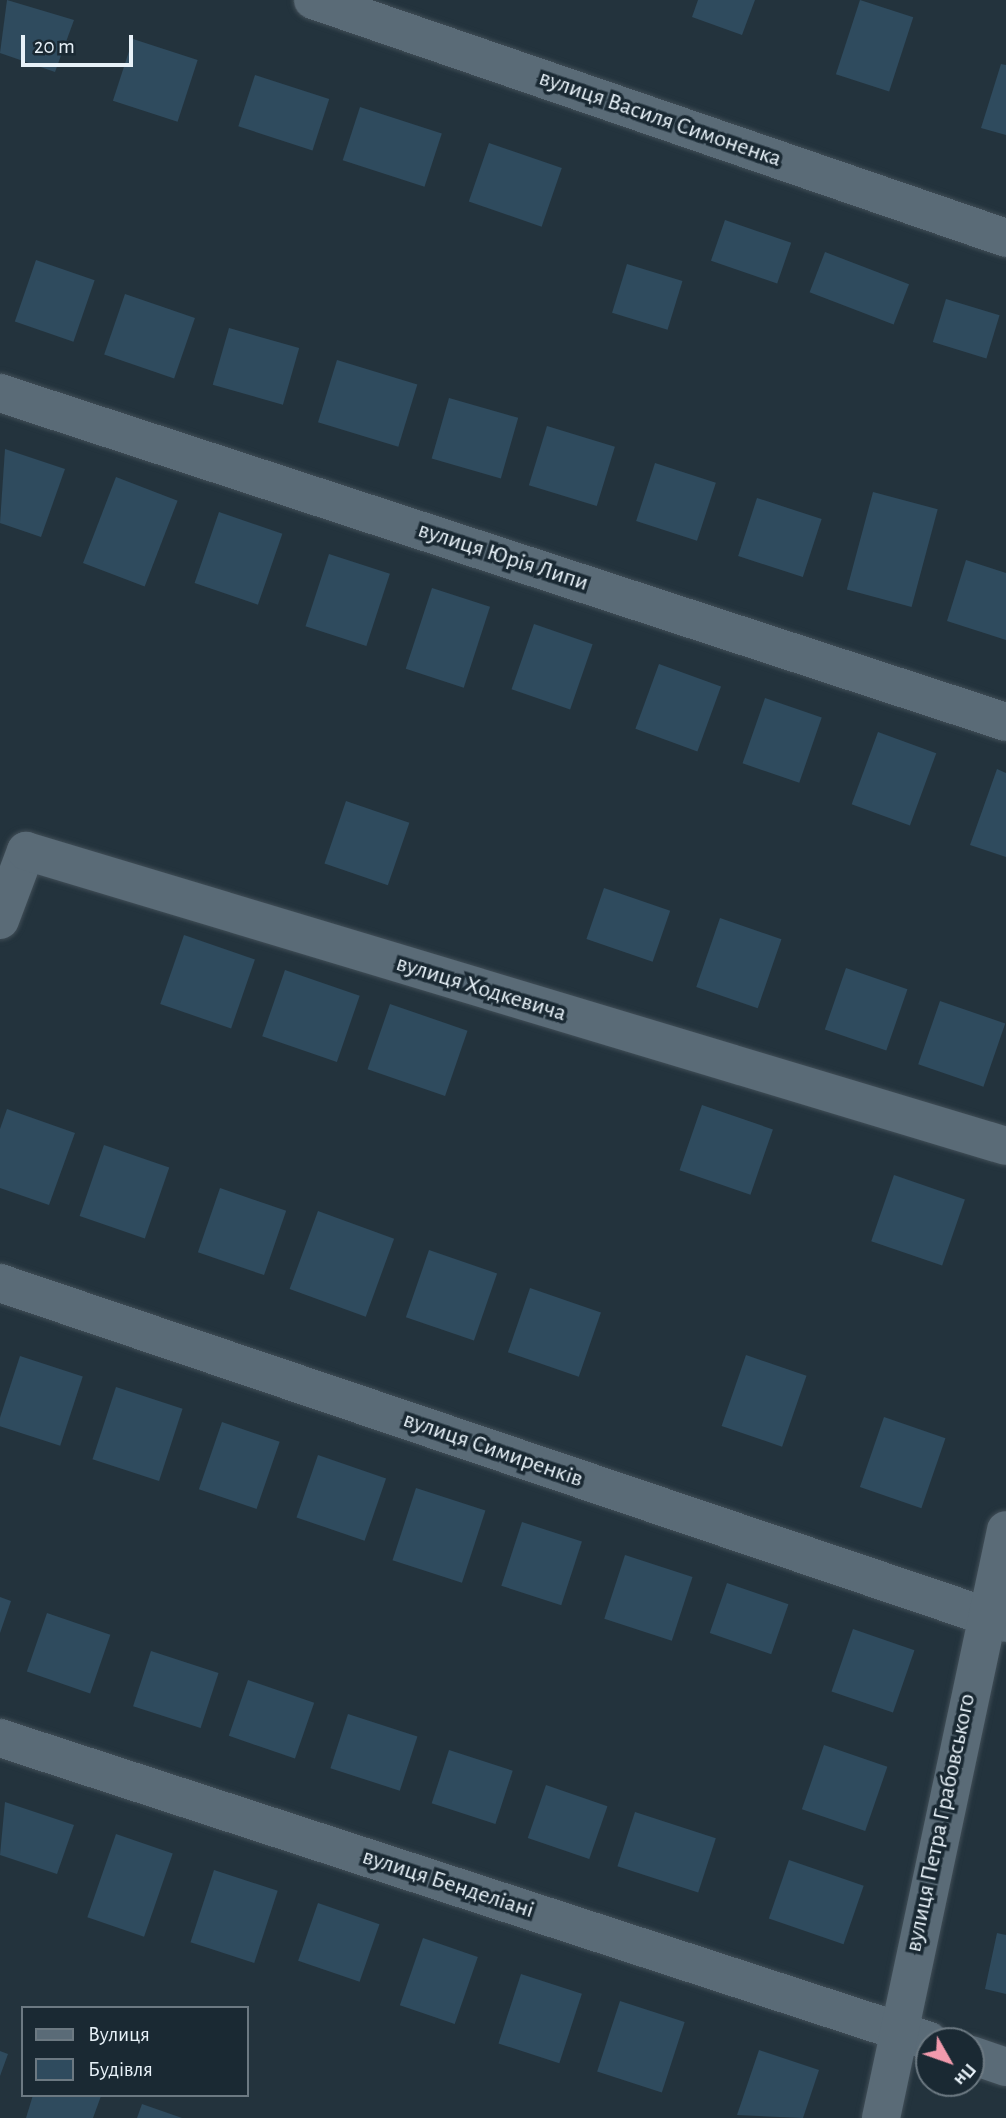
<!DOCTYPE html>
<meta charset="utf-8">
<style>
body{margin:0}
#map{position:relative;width:1006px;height:2118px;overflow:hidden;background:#23333d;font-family:"Alegreya Sans",sans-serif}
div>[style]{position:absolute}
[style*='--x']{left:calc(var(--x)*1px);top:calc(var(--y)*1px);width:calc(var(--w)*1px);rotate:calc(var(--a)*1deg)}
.building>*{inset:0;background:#2f4b5e;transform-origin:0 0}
.roads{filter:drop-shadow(0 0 2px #414e57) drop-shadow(0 0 2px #414e57)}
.street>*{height:38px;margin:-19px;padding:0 19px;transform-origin:19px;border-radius:19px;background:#5a6b77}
span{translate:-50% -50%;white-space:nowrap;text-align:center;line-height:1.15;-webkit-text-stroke:7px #1a2933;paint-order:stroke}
.street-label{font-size:24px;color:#e7f1f8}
.legend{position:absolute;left:21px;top:2006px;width:228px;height:91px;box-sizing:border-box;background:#1a2933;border:2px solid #6c7982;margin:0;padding:9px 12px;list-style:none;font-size:21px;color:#e7f1f8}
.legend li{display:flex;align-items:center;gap:14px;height:35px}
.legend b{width:35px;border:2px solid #6c7982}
.north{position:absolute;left:915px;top:2027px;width:70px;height:70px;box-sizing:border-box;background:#1a2933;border:2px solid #6c7982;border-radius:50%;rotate:130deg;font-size:19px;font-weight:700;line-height:28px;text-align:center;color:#e7f1f8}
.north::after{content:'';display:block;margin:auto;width:24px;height:32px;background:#f29aad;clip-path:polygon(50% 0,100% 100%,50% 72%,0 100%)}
.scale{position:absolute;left:21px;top:35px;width:112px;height:32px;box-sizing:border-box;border:4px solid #e7f1f8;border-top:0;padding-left:9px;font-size:21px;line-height:24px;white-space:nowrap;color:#e7f1f8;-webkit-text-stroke:5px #1a2933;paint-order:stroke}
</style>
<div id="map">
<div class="building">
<div style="clip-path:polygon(7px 0,74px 20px,55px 72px,0 53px)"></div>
<div style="clip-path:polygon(698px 0,755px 0,742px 35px,692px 17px)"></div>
<div style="left:860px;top:0;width:56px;height:78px;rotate:18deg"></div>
<div style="left:133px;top:39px;width:68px;height:65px;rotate:18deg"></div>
<div style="clip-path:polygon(1001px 64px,1006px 65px,1006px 135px,981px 128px)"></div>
<div style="left:255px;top:75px;width:78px;height:54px;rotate:18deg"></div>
<div style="left:360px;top:107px;width:86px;height:56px;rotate:18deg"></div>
<div style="left:489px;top:143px;width:77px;height:62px;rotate:19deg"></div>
<div style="left:725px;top:220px;width:70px;height:43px;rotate:19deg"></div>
<div style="left:825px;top:252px;width:90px;height:43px;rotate:21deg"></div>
<div style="left:36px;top:260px;width:62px;height:65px;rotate:19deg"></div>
<div style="left:627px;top:264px;width:58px;height:51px;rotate:17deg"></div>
<div style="left:125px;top:294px;width:74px;height:64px;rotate:19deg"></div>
<div style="left:946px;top:299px;width:56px;height:45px;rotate:17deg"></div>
<div style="left:229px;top:328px;width:73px;height:59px;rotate:16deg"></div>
<div style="left:337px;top:360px;width:84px;height:65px;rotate:17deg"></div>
<div style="left:449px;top:398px;width:72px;height:63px;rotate:16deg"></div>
<div style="left:547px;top:426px;width:71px;height:62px;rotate:17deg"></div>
<div style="clip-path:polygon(5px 449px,65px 469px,41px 537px,0 523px)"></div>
<div style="left:655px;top:463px;width:64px;height:61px;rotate:18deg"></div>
<div style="left:116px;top:477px;width:66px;height:92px;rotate:21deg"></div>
<div style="left:873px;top:492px;width:67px;height:101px;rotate:15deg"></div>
<div style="left:757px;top:498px;width:68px;height:61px;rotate:18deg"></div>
<div style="left:219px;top:512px;width:67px;height:75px;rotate:19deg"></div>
<div style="left:329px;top:554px;width:64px;height:76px;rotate:18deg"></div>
<div style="clip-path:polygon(966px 560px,1006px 573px,1006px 640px,947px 621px)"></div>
<div style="left:432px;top:588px;width:61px;height:85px;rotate:18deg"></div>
<div style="left:534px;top:624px;width:62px;height:69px;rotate:19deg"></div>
<div style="left:659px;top:664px;width:66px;height:69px;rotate:20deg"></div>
<div style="left:765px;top:698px;width:60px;height:69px;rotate:19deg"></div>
<div style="left:878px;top:732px;width:62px;height:77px;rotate:20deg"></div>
<div style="clip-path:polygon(997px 769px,1006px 773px,1006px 857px,970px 845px)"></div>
<div style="left:346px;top:801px;width:67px;height:66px;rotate:19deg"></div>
<div style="left:604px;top:888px;width:70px;height:54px;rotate:19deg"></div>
<div style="left:720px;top:918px;width:65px;height:73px;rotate:19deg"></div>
<div style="left:184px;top:935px;width:75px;height:73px;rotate:19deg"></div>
<div style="left:846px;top:968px;width:65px;height:65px;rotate:19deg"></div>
<div style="left:285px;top:970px;width:79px;height:70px;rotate:19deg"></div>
<div style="left:940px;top:1001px;width:69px;height:67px;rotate:19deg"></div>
<div style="left:390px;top:1004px;width:82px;height:69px;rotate:19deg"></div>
<div style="left:702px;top:1105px;width:75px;height:69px;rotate:19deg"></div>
<div style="clip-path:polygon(7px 1109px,75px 1133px,49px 1205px,0 1188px,0 1129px)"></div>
<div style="left:104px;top:1145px;width:69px;height:75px;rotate:19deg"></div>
<div style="left:894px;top:1175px;width:75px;height:70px;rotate:19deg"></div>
<div style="left:220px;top:1188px;width:70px;height:68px;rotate:19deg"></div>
<div style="left:318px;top:1211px;width:81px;height:83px;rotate:20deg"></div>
<div style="left:429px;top:1250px;width:72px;height:71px;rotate:19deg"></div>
<div style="left:530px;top:1288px;width:75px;height:68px;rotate:19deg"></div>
<div style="left:746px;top:1355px;width:64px;height:75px;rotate:19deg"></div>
<div style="left:20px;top:1356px;width:66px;height:73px;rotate:18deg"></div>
<div style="left:116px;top:1387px;width:70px;height:76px;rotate:18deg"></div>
<div style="left:884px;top:1417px;width:65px;height:74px;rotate:19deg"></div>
<div style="left:222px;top:1422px;width:61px;height:71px;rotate:19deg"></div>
<div style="left:318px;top:1455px;width:72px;height:66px;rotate:19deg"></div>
<div style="left:416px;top:1488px;width:73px;height:76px;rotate:18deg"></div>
<div style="left:522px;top:1522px;width:63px;height:67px;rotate:18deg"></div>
<div style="left:625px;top:1555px;width:71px;height:67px;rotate:18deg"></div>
<div style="left:727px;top:1583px;width:65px;height:53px;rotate:19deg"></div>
<div style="clip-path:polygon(0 1597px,11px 1601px,0 1633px)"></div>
<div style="left:47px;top:1613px;width:67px;height:62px;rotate:19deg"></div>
<div style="left:853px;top:1629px;width:65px;height:66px;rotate:19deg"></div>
<div style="left:151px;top:1651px;width:71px;height:58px;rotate:18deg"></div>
<div style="left:248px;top:1680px;width:70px;height:59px;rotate:19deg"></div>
<div style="left:348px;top:1714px;width:73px;height:57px;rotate:18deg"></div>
<div style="left:824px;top:1745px;width:67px;height:68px;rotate:19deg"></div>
<div style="left:449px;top:1750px;width:67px;height:56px;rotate:18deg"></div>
<div style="left:546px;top:1785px;width:65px;height:56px;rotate:19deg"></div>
<div style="clip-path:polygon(5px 1802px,74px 1825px,57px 1874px,0 1855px)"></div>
<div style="left:635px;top:1812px;width:85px;height:57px;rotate:18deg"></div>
<div style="left:116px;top:1834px;width:60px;height:88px;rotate:19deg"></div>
<div style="left:789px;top:1860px;width:79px;height:62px;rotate:19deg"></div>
<div style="left:214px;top:1870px;width:67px;height:76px;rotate:18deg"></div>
<div style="left:318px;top:1903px;width:65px;height:61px;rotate:19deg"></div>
<div style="clip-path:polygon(997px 1933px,1006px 1935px,1006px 1994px,985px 1989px)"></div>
<div style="left:423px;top:1938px;width:58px;height:71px;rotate:19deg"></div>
<div style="left:521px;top:1974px;width:64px;height:73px;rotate:18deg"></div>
<div style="left:620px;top:2001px;width:68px;height:74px;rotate:18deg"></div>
<div style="clip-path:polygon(759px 2050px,819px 2070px,803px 2118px,737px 2115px)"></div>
<div style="clip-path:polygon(0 2051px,8px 2054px,0 2076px)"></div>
<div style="clip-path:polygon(33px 2095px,99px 2095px,101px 2096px,93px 2118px,26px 2118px)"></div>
<div style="clip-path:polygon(142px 2104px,182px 2118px,137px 2118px)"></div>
</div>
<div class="roads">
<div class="street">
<div style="--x:313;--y:0;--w:733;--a:18.95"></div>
<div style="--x:0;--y:393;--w:1058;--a:18.11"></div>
<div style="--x:0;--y:920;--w:74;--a:-69.4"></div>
<div style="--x:26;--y:851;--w:1023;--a:16.75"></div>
<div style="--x:0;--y:1283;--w:1062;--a:18.67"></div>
<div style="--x:0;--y:1738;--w:977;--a:18.06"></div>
<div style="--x:971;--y:2055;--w:37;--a:19"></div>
<div style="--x:881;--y:2118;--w:601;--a:-78"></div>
</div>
</div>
<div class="street-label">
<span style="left:660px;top:119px;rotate:19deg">вулиця Василя Симоненка</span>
<span style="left:503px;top:557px;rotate:18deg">вулиця Юрія Липи</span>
<span style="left:481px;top:989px;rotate:17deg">вулиця Ходкевича</span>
<span style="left:493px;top:1450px;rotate:19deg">вулиця Симиренків</span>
<span style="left:941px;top:1823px;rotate:-78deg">вулиця Петра Грабовського</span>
<span style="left:448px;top:1884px;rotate:18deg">вулиця Бенделіані</span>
</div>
<ul class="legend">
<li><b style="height:9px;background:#5a6b77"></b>Вулиця</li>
<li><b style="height:19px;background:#2f4b5e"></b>Будівля</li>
</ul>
<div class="north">Пн</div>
<div class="scale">20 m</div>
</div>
